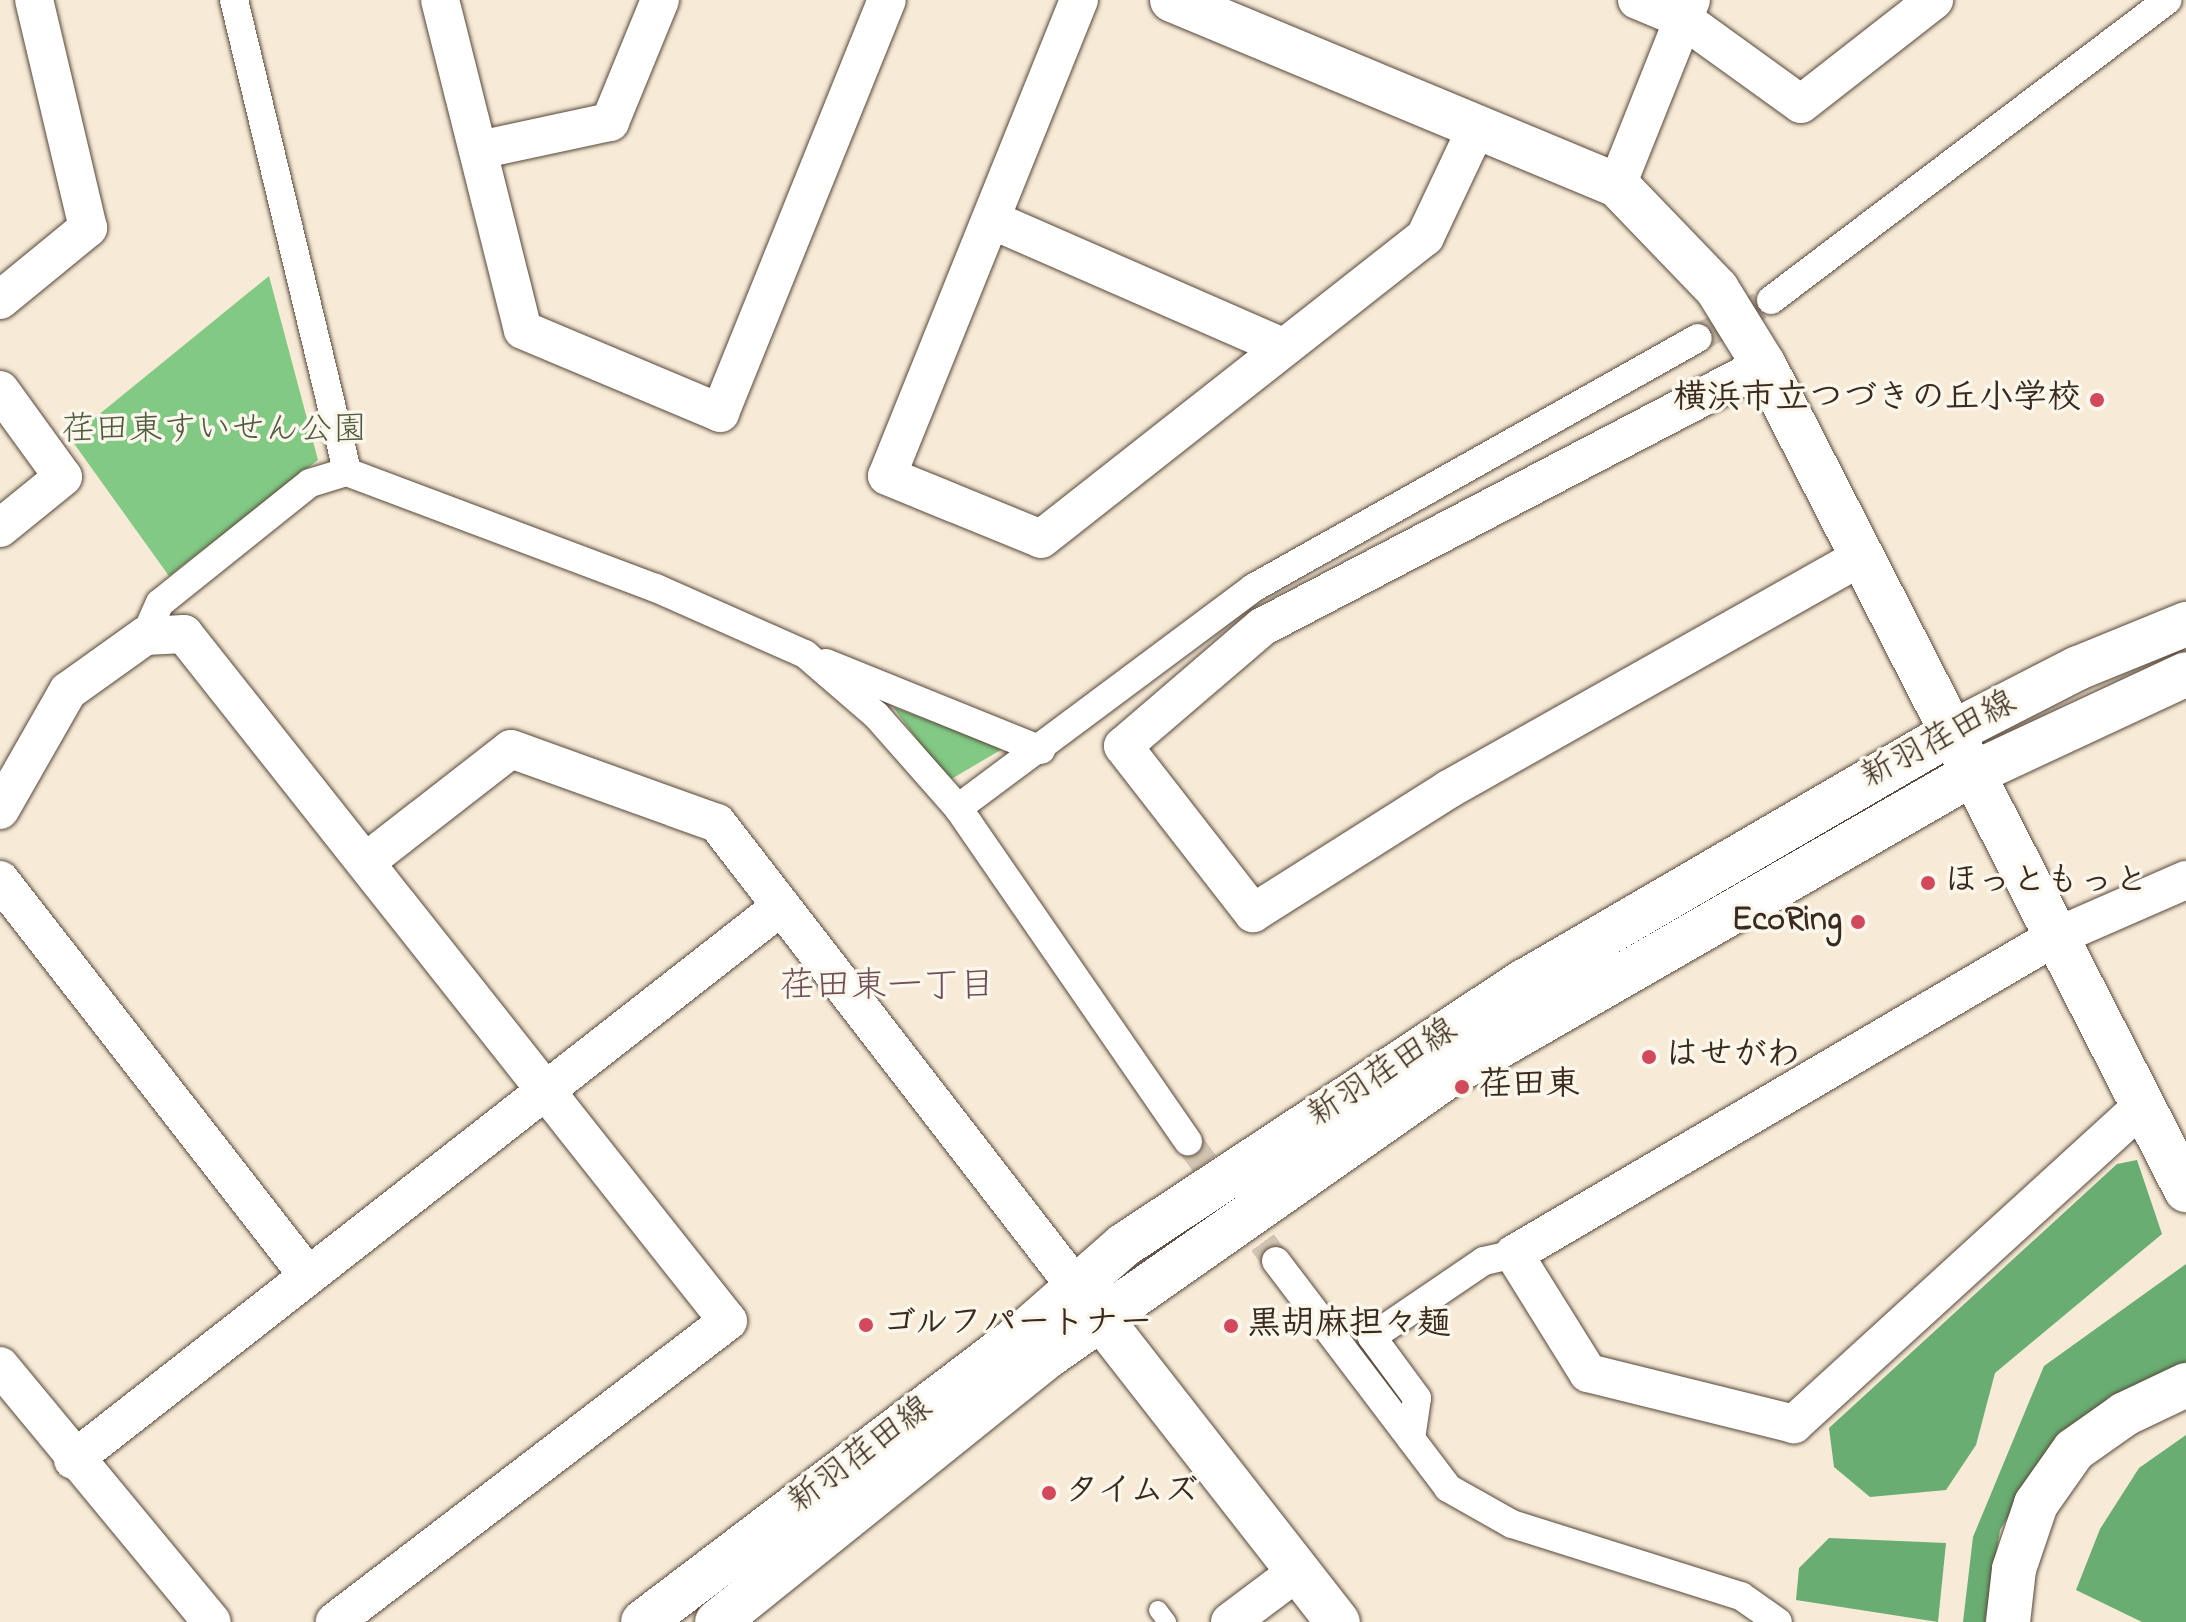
<!DOCTYPE html>
<meta charset="utf-8">
<style>
body{margin:0}
#map{position:relative;width:2186px;height:1622px;overflow:hidden;background:#f7ebd7;font-family:"Indie Flower","Klee One",sans-serif}
div>[style]{position:absolute}
[style*='--x']{left:calc(var(--x)*1px);top:calc(var(--y)*1px);width:calc(var(--w)*1px);rotate:calc(var(--a)*1deg)}
.green>*{inset:0;background:#82c984}
.forest>*{inset:0;background:#69ad72}
.pedestrian-tunnel>*{height:28px;margin-top:-14px;transform-origin:0;background:repeating-linear-gradient(90deg,#d1c4b2 0 28px,transparent 0 42px)}
.roads{filter:drop-shadow(0 0 2px #57473a) drop-shadow(0 0 2px #57473a)}
.service>*{height:18px;margin:-9px;padding:0 9px;transform-origin:9px;border-radius:9px;background:#fff}
.pedestrian>*{height:28px;margin:-14px;padding:0 14px;transform-origin:14px;border-radius:14px;background:#fff}
.minor>*{height:38px;margin:-19px;padding:0 19px;transform-origin:19px;border-radius:19px;background:#fff}
.tertiary>*{height:44px;margin:-22px;padding:0 22px;transform-origin:22px;border-radius:22px;background:#fff}
.dots>*{width:22px;height:22px;translate:-50% -50%;box-sizing:border-box;border:4px solid #fbf7ec;border-radius:50%}
span{translate:-50% -50%;white-space:nowrap;text-align:center;line-height:1.15;-webkit-text-stroke:7px #fbf7ec;paint-order:stroke}
.poi-label{font-size:34px;color:#3b2a1e;font-weight:700}
.right{translate:-100% -50%;text-align:right}
.left{translate:0 -50%;text-align:left}
.park-label{font-size:34px;color:#505a3d}
.street-label{font-size:34px;color:#3b2a1e}
.neighbourhood-label{font-size:36px;color:#704e57}
</style>
<div id="map">
<div class="green">
<div style="clip-path:polygon(269px 276px,318px 460px,169px 576px,70px 438px)"></div>
<div style="clip-path:polygon(893px 707px,1004px 748px,948px 781px)"></div>
</div>
<div class="forest">
<div style="clip-path:polygon(2137px 1160px,2162px 1234px,1995px 1373px,1976px 1445px,1946px 1490px,1870px 1497px,1834px 1467px,1829px 1428px,2117px 1164px)"></div>
<div style="clip-path:polygon(2186px 1264px,2186px 1363px,2109px 1397px,2045px 1457px,2000px 1530px,1985px 1622px,1963px 1622px,1973px 1537px,2044px 1366px)"></div>
<div style="clip-path:polygon(2186px 1435px,2186px 1622px,2142px 1622px,2076px 1590px,2100px 1529px,2139px 1468px)"></div>
<div style="clip-path:polygon(1829px 1538px,1946px 1543px,1938px 1622px,1796px 1600px,1799px 1568px)"></div>
</div>
<div class="pedestrian-tunnel">
<div style="--x:1698;--y:338;--w:82;--a:-27.5"></div>
<div style="--x:1188;--y:1141;--w:149;--a:53.7"></div>
</div>
<div class="roads">
<div class="service">
<div style="--x:1158;--y:1610;--w:15;--a:53"></div>
</div>
<div class="pedestrian">
<div style="--x:234;--y:0;--w:485;--a:76.5"></div>
<div style="--x:347;--y:472;--w:330;--a:20.6"></div>
<div style="--x:656;--y:588;--w:163;--a:23.9"></div>
<div style="--x:805;--y:654;--w:94;--a:40.7"></div>
<div style="--x:876;--y:715;--w:124;--a:48.6"></div>
<div style="--x:958;--y:808;--w:405;--a:55.4"></div>
<div style="--x:1771;--y:300;--w:497;--a:-37.1"></div>
<div style="--x:145;--y:636;--w:36;--a:-66"></div>
<div style="--x:160;--y:603;--w:192;--a:-38.7"></div>
<div style="--x:310;--y:483;--w:39;--a:-17"></div>
<div style="--x:826;--y:663;--w:232;--a:22"></div>
<div style="--x:958;--y:808;--w:368;--a:-36.7"></div>
<div style="--x:1253;--y:588;--w:510;--a:-29.33"></div>
<div style="--x:1276;--y:1261;--w:285;--a:52.8"></div>
<div style="--x:1448;--y:1488;--w:73;--a:29.4"></div>
<div style="--x:1512;--y:1524;--w:240;--a:17.5"></div>
<div style="--x:1741;--y:1596;--w:45;--a:35.1"></div>
<div style="--x:1411;--y:1439;--w:41;--a:-81.7"></div>
<div style="--x:1417;--y:1398;--w:76;--a:-126.4"></div>
<div style="--x:1372;--y:1337;--w:135;--a:-34.2"></div>
<div style="--x:1484;--y:1261;--w:31;--a:-13"></div>
</div>
<div class="minor">
<div style="--x:440;--y:0;--w:340;--a:75.9"></div>
<div style="--x:523;--y:330;--w:214;--a:22.8"></div>
<div style="--x:720;--y:413;--w:445;--a:-68"></div>
<div style="--x:1079;--y:0;--w:513;--a:111.97"></div>
<div style="--x:887;--y:476;--w:166;--a:22.2"></div>
<div style="--x:1041;--y:539;--w:489;--a:-38.2"></div>
<div style="--x:1425;--y:237;--w:124;--a:-64.7"></div>
<div style="--x:1637;--y:0;--w:50;--a:22.4"></div>
<div style="--x:1683;--y:19;--w:145;--a:35.8"></div>
<div style="--x:1801;--y:104;--w:169;--a:-38"></div>
<div style="--x:479;--y:150;--w:134;--a:-12.1"></div>
<div style="--x:610;--y:122;--w:132;--a:-67.7"></div>
<div style="--x:1617;--y:185;--w:199;--a:-68.2"></div>
<div style="--x:992;--y:220;--w:318;--a:23.6"></div>
<div style="--x:0;--y:300;--w:114;--a:-39.3"></div>
<div style="--x:88;--y:228;--w:234;--a:-103.3"></div>
<div style="--x:1764;--y:365;--w:566;--a:152.44"></div>
<div style="--x:1262;--y:627;--w:183;--a:139.4"></div>
<div style="--x:1123;--y:746;--w:212;--a:52.1"></div>
<div style="--x:1253;--y:913;--w:232;--a:-32.3"></div>
<div style="--x:1449;--y:789;--w:468;--a:-29.4"></div>
<div style="--x:0;--y:390;--w:107;--a:54.1"></div>
<div style="--x:63;--y:477;--w:81;--a:141"></div>
<div style="--x:0;--y:810;--w:137;--a:-60.3"></div>
<div style="--x:68;--y:691;--w:95;--a:-35.5"></div>
<div style="--x:145;--y:636;--w:39;--a:-3"></div>
<div style="--x:184;--y:634;--w:876;--a:51.63"></div>
<div style="--x:728;--y:1321;--w:495;--a:142.6"></div>
<div style="--x:367;--y:861;--w:182;--a:-37.9"></div>
<div style="--x:511;--y:749;--w:219;--a:19.8"></div>
<div style="--x:717;--y:823;--w:587;--a:52.27"></div>
<div style="--x:0;--y:880;--w:499;--a:52.1"></div>
<div style="--x:2140;--y:1108;--w:469;--a:137.6"></div>
<div style="--x:1794;--y:1424;--w:212;--a:-166.1"></div>
<div style="--x:1588;--y:1373;--w:140;--a:-121.9"></div>
<div style="--x:1514;--y:1254;--w:625;--a:-30.38"></div>
<div style="--x:2053;--y:938;--w:145;--a:-23.6"></div>
<div style="--x:0;--y:1366;--w:332;--a:50.4"></div>
<div style="--x:73;--y:1460;--w:896;--a:-38.02"></div>
<div style="--x:1230;--y:1622;--w:85;--a:-36.9"></div>
</div>
<div class="tertiary">
<div style="--x:1172;--y:0;--w:482;--a:22.6"></div>
<div style="--x:1617;--y:185;--w:144;--a:46.1"></div>
<div style="--x:1717;--y:289;--w:89;--a:58.3"></div>
<div style="--x:1764;--y:365;--w:927;--a:62.91"></div>
<div style="--x:1083;--y:1296;--w:414;--a:52"></div>
<div style="--x:643;--y:1622;--w:481;--a:-37.2"></div>
<div style="--x:1026;--y:1331;--w:130;--a:-41.3"></div>
<div style="--x:1124;--y:1245;--w:480;--a:-33.4"></div>
<div style="--x:1525;--y:981;--w:491;--a:-30.2"></div>
<div style="--x:1949;--y:734;--w:145;--a:-27.1"></div>
<div style="--x:2078;--y:668;--w:117;--a:-22.2"></div>
<div style="--x:717;--y:1622;--w:425;--a:-38.8"></div>
<div style="--x:1048;--y:1356;--w:492;--a:-35"></div>
<div style="--x:1451;--y:1074;--w:601;--a:-29.93"></div>
<div style="--x:1972;--y:774;--w:236;--a:-25"></div>
<div style="--x:2008;--y:1622;--w:53;--a:-83.5"></div>
<div style="--x:2014;--y:1569;--w:69;--a:-71.3"></div>
<div style="--x:2036;--y:1504;--w:66;--a:-54.9"></div>
<div style="--x:2074;--y:1450;--w:62;--a:-35.2"></div>
<div style="--x:2125;--y:1414;--w:68;--a:-25.4"></div>
</div>
</div>
<div class="dots">
<div style="left:2097px;top:400px;background:#d1495b"></div>
<div style="left:1928px;top:883px;background:#d1495b"></div>
<div style="left:1858px;top:922px;background:#d1495b"></div>
<div style="left:1649px;top:1057px;background:#d1495b"></div>
<div style="left:1462px;top:1087px;background:#d1495b"></div>
<div style="left:866px;top:1325px;background:#d1495b"></div>
<div style="left:1231px;top:1326px;background:#d1495b"></div>
<div style="left:1049px;top:1493px;background:#d1495b"></div>
</div>
<div class="poi-label">
<span class="right" style="left:2081px;top:400px">横浜市立つづきの丘小学校</span>
<span class="left" style="left:1944px;top:883px">ほっともっと</span>
<span class="right" style="left:1842px;top:922px">EcoRing</span>
<span class="left" style="left:1665px;top:1057px">はせがわ</span>
<span class="left" style="left:1478px;top:1087px">荏田東</span>
<span class="left" style="left:882px;top:1325px">ゴルフパートナー</span>
<span class="left" style="left:1247px;top:1326px">黒胡麻担々麺</span>
<span class="left" style="left:1065px;top:1493px">タイムズ</span>
</div>
<div class="park-label">
<span style="left:214px;top:432px">荏田東すいせん公園</span>
</div>
<div class="street-label">
<span style="left:1939px;top:741px;rotate:-28deg">新羽荏田線</span>
<span style="left:1383px;top:1074px;rotate:-33deg">新羽荏田線</span>
<span style="left:861px;top:1456px;rotate:-37deg">新羽荏田線</span>
</div>
<div class="neighbourhood-label">
<span style="left:887px;top:988px">荏田東一丁目</span>
</div>
</div>
